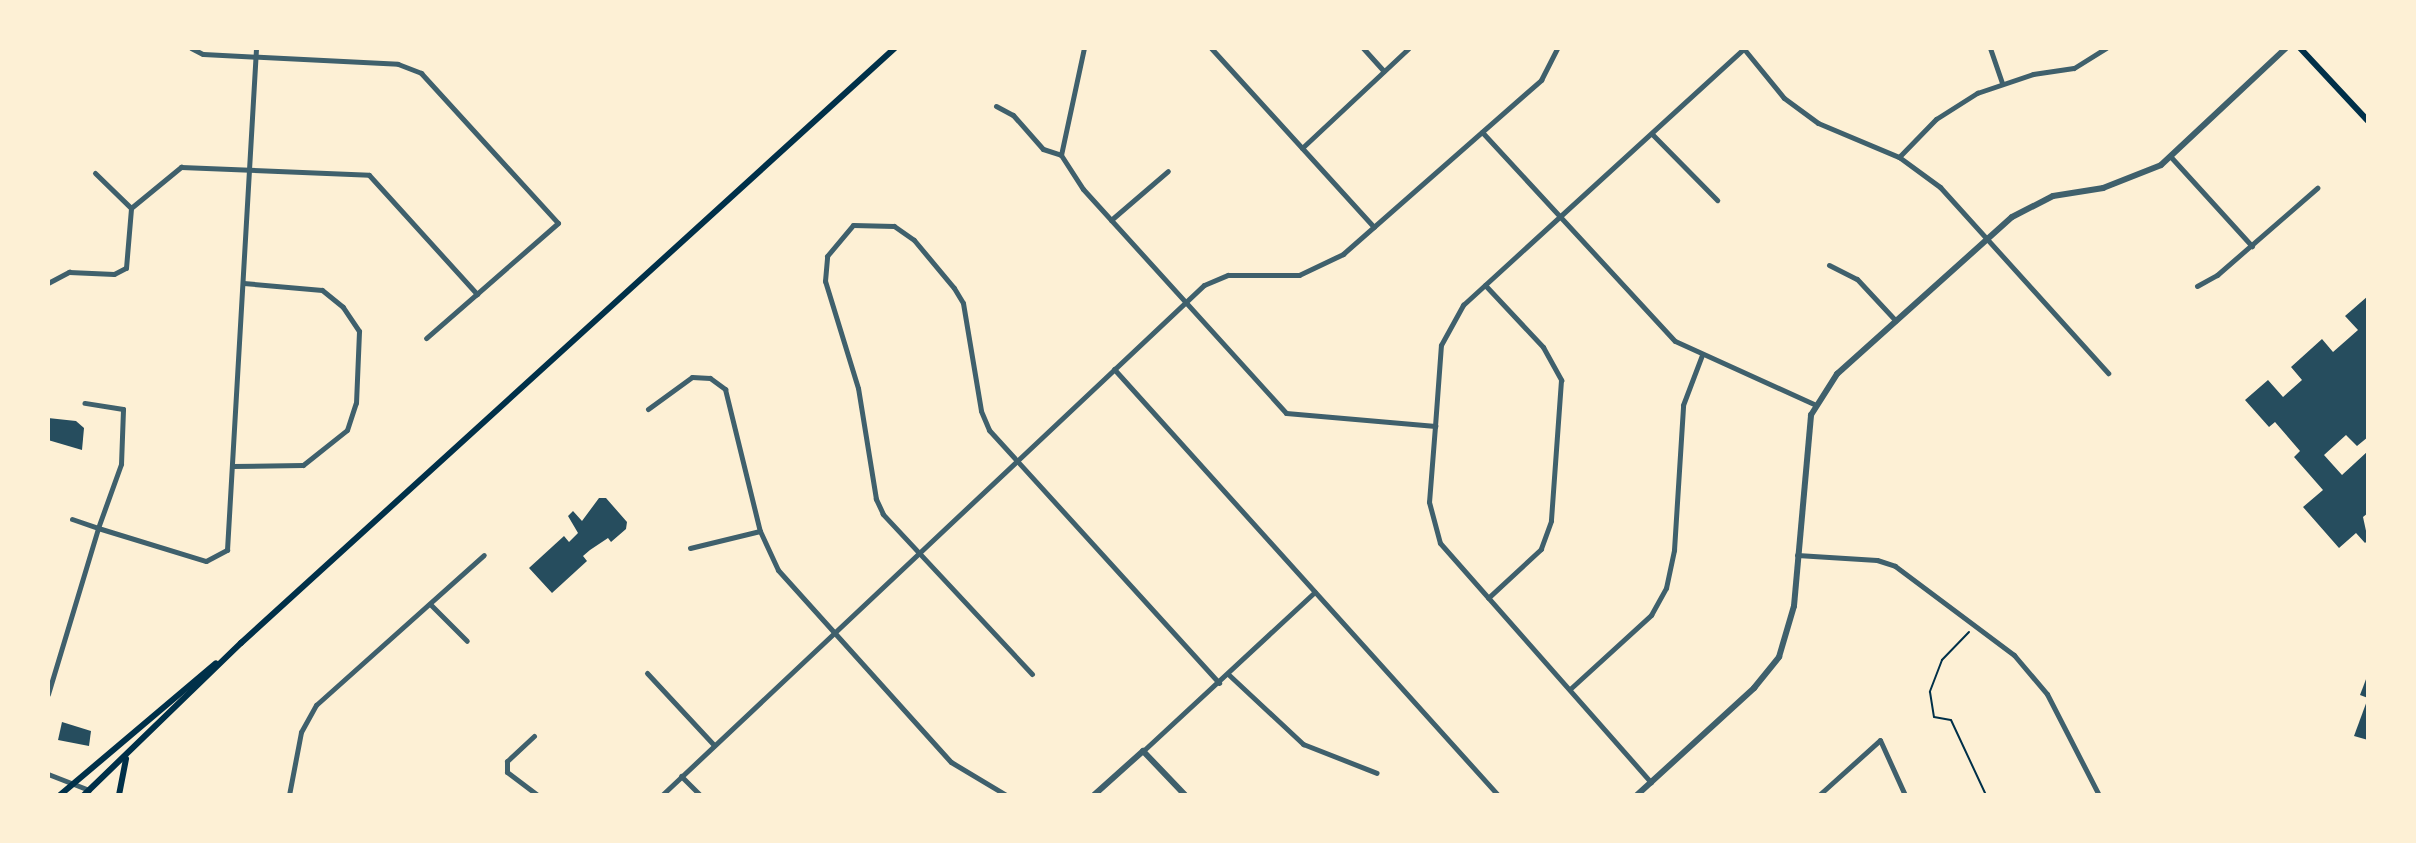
<!DOCTYPE html>
<style>
body{margin:0}
#map{position:relative;width:2416px;height:843px;overflow:hidden;background:#fdf0d5;font-family:Raleway,sans-serif}
div>[style]{position:absolute}
[style*='--x']{left:calc(var(--x)*1px);top:calc(var(--y)*1px);width:calc(var(--w)*1px);rotate:calc(var(--a)*1deg)}
.building>*{inset:0;background:#264d5e}
.path>*{height:2px;margin:-1px;padding:0 1px;transform-origin:1px;border-radius:1px;background:#003049}
.minor>*{height:5px;margin:-2.5px;padding:0 2.5px;transform-origin:2.5px;border-radius:2.5px;background:#3f606c}
.tertiary>*{height:6px;margin:-3px;padding:0 3px;transform-origin:3px;border-radius:3px;background:#3f606c}
.secondary>*{height:6px;margin:-3px;padding:0 3px;transform-origin:3px;border-radius:3px;background:#003049}
span{translate:-50% -50%;white-space:nowrap;text-align:center;line-height:1.15;-webkit-text-stroke:8px #fdf0d5;paint-order:stroke}
.frame{position:absolute;inset:0;border:50px solid #fdf0d5;pointer-events:none}
</style>
<div id="map">
<div class="building">
<div style="clip-path:polygon(2368px 296px,2368px 437px,2357px 446px,2346px 435px,2324px 455px,2342px 475px,2368px 451px,2368px 513px,2363px 517px,2368px 540px,2365px 543px,2356px 533px,2339px 548px,2303px 507px,2323px 490px,2294px 457px,2300px 451px,2275px 422px,2269px 427px,2245px 400px,2268px 380px,2283px 397px,2302px 380px,2291px 367px,2322px 339px,2333px 352px,2358px 330px,2345px 316px)"></div>
<div style="clip-path:polygon(48px 418px,76px 421px,84px 428px,82px 450px,48px 440px)"></div>
<div style="clip-path:polygon(599px 498px,606px 498px,627px 522px,626px 529px,611px 542px,608px 538px,590px 550px,583px 556px,587px 561px,552px 593px,529px 568px,564px 536px,569px 542px,578px 533px,568px 516px,573px 511px,582px 521px)"></div>
<div style="clip-path:polygon(2368px 674px,2368px 698px,2360px 695px)"></div>
<div style="clip-path:polygon(2368px 698px,2368px 740px,2354px 736px)"></div>
<div style="clip-path:polygon(62px 722px,91px 731px,89px 746px,58px 740px)"></div>
</div>
<div class="path">
<div style="--x:1969;--y:632;--w:39;--a:134"></div>
<div style="--x:1942;--y:660;--w:34;--a:111"></div>
<div style="--x:1930;--y:692;--w:25;--a:81"></div>
<div style="--x:1934;--y:717;--w:17;--a:10"></div>
<div style="--x:1951;--y:720;--w:83;--a:65"></div>
</div>
<div class="minor">
<div style="--x:191;--y:48;--w:13;--a:27"></div>
<div style="--x:203;--y:54;--w:195;--a:2.9"></div>
<div style="--x:398;--y:64;--w:25;--a:21"></div>
<div style="--x:421;--y:73;--w:203;--a:47.6"></div>
<div style="--x:558;--y:223;--w:175;--a:138.9"></div>
<div style="--x:1211;--y:48;--w:242;--a:47.7"></div>
<div style="--x:1363;--y:48;--w:31;--a:48"></div>
<div style="--x:1990;--y:48;--w:37;--a:71"></div>
<div style="--x:1744;--y:49;--w:63;--a:50.8"></div>
<div style="--x:1784;--y:98;--w:42;--a:36.3"></div>
<div style="--x:1818;--y:123;--w:88;--a:22.8"></div>
<div style="--x:1899;--y:157;--w:51;--a:36.2"></div>
<div style="--x:1940;--y:187;--w:251;--a:47.9"></div>
<div style="--x:996;--y:106;--w:19;--a:28"></div>
<div style="--x:1013;--y:115;--w:45;--a:48.6"></div>
<div style="--x:1043;--y:149;--w:19;--a:18"></div>
<div style="--x:1061;--y:155;--w:40;--a:57.1"></div>
<div style="--x:1083;--y:189;--w:302;--a:47.8"></div>
<div style="--x:1286;--y:413;--w:150;--a:5"></div>
<div style="--x:1435;--y:426;--w:76;--a:94.5"></div>
<div style="--x:1429;--y:502;--w:42;--a:75"></div>
<div style="--x:1440;--y:543;--w:319;--a:48.6"></div>
<div style="--x:1482;--y:132;--w:284;--a:47.3"></div>
<div style="--x:1675;--y:341;--w:153;--a:24.4"></div>
<div style="--x:1652;--y:134;--w:93;--a:45.4"></div>
<div style="--x:1302;--y:148;--w:146;--a:-43.1"></div>
<div style="--x:1061;--y:155;--w:109;--a:-77.9"></div>
<div style="--x:2170;--y:156;--w:122;--a:47.7"></div>
<div style="--x:1899;--y:157;--w:53;--a:-45.8"></div>
<div style="--x:1936;--y:119;--w:49;--a:-32.4"></div>
<div style="--x:1977;--y:93;--w:59;--a:-18.7"></div>
<div style="--x:2033;--y:74;--w:41;--a:-8.3"></div>
<div style="--x:2074;--y:68;--w:38;--a:-32"></div>
<div style="--x:95;--y:173;--w:50;--a:44.2"></div>
<div style="--x:1111;--y:220;--w:75;--a:-40.7"></div>
<div style="--x:1829;--y:265;--w:31;--a:27"></div>
<div style="--x:1857;--y:279;--w:57;--a:47.1"></div>
<div style="--x:48;--y:283;--w:24;--a:-28"></div>
<div style="--x:69;--y:272;--w:45;--a:2.5"></div>
<div style="--x:114;--y:274;--w:13;--a:-27"></div>
<div style="--x:126;--y:268;--w:60;--a:-85.2"></div>
<div style="--x:131;--y:208;--w:65;--a:-39.4"></div>
<div style="--x:181;--y:167;--w:188;--a:2.4"></div>
<div style="--x:369;--y:175;--w:161;--a:47.8"></div>
<div style="--x:1485;--y:285;--w:85;--a:46.9"></div>
<div style="--x:1543;--y:347;--w:38;--a:61"></div>
<div style="--x:1561;--y:380;--w:141;--a:94.1"></div>
<div style="--x:1551;--y:521;--w:30;--a:110"></div>
<div style="--x:1541;--y:549;--w:72;--a:137.2"></div>
<div style="--x:2197;--y:286;--w:23;--a:-29"></div>
<div style="--x:2217;--y:275;--w:133;--a:-41"></div>
<div style="--x:1114;--y:369;--w:574;--a:47.97"></div>
<div style="--x:648;--y:409;--w:54;--a:-36"></div>
<div style="--x:692;--y:377;--w:18;--a:3"></div>
<div style="--x:710;--y:378;--w:19;--a:36"></div>
<div style="--x:725;--y:389;--w:146;--a:76.2"></div>
<div style="--x:760;--y:531;--w:43;--a:65.2"></div>
<div style="--x:778;--y:570;--w:258;--a:48"></div>
<div style="--x:951;--y:762;--w:64;--a:31"></div>
<div style="--x:1435;--y:426;--w:81;--a:-85.8"></div>
<div style="--x:1441;--y:345;--w:46;--a:-61.2"></div>
<div style="--x:1463;--y:305;--w:381;--a:-42.4"></div>
<div style="--x:232;--y:466;--w:71;--a:-0.8"></div>
<div style="--x:303;--y:465;--w:56;--a:-38.5"></div>
<div style="--x:347;--y:430;--w:28;--a:-72"></div>
<div style="--x:356;--y:403;--w:72;--a:-87.6"></div>
<div style="--x:359;--y:331;--w:29;--a:-124"></div>
<div style="--x:343;--y:307;--w:27;--a:-141"></div>
<div style="--x:322;--y:290;--w:79;--a:-174.9"></div>
<div style="--x:72;--y:519;--w:28;--a:19"></div>
<div style="--x:98;--y:528;--w:68;--a:-70.2"></div>
<div style="--x:121;--y:464;--w:55;--a:-87.9"></div>
<div style="--x:123;--y:409;--w:39;--a:-171"></div>
<div style="--x:690;--y:548;--w:72;--a:-13.7"></div>
<div style="--x:1797;--y:555;--w:80;--a:3.6"></div>
<div style="--x:1877;--y:560;--w:19;--a:18"></div>
<div style="--x:1895;--y:566;--w:149;--a:36.8"></div>
<div style="--x:2014;--y:655;--w:51;--a:49.8"></div>
<div style="--x:2047;--y:694;--w:114;--a:62.8"></div>
<div style="--x:430;--y:604;--w:52;--a:45"></div>
<div style="--x:647;--y:673;--w:98;--a:47.1"></div>
<div style="--x:1032;--y:674;--w:219;--a:-133"></div>
<div style="--x:883;--y:514;--w:17;--a:-115"></div>
<div style="--x:876;--y:499;--w:112;--a:-99.2"></div>
<div style="--x:858;--y:388;--w:112;--a:-107.1"></div>
<div style="--x:825;--y:281;--w:25;--a:-85"></div>
<div style="--x:827;--y:256;--w:40;--a:-50"></div>
<div style="--x:853;--y:225;--w:41;--a:1.4"></div>
<div style="--x:894;--y:226;--w:24;--a:35"></div>
<div style="--x:914;--y:240;--w:62;--a:50.2"></div>
<div style="--x:954;--y:288;--w:17;--a:59"></div>
<div style="--x:963;--y:303;--w:109;--a:80.5"></div>
<div style="--x:981;--y:411;--w:21;--a:67"></div>
<div style="--x:989;--y:430;--w:342;--a:47.7"></div>
<div style="--x:1228;--y:674;--w:103;--a:43"></div>
<div style="--x:1303;--y:744;--w:79;--a:21.4"></div>
<div style="--x:1570;--y:689;--w:110;--a:-42.4"></div>
<div style="--x:1651;--y:615;--w:31;--a:-61"></div>
<div style="--x:1666;--y:588;--w:39;--a:-78"></div>
<div style="--x:1674;--y:550;--w:145;--a:-86.4"></div>
<div style="--x:1683;--y:405;--w:53;--a:-69.2"></div>
<div style="--x:48;--y:694;--w:173;--a:-73.2"></div>
<div style="--x:98;--y:528;--w:113;--a:17"></div>
<div style="--x:206;--y:561;--w:24;--a:-28"></div>
<div style="--x:227;--y:550;--w:503;--a:-86.69"></div>
<div style="--x:534;--y:736;--w:37;--a:137"></div>
<div style="--x:507;--y:761;--w:11;--a:90"></div>
<div style="--x:507;--y:772;--w:39;--a:37"></div>
<div style="--x:1143;--y:751;--w:234;--a:-42.8"></div>
<div style="--x:48;--y:774;--w:44;--a:21.3"></div>
<div style="--x:681;--y:776;--w:27;--a:45"></div>
<div style="--x:289;--y:795;--w:64;--a:-79.2"></div>
<div style="--x:301;--y:732;--w:31;--a:-61"></div>
<div style="--x:316;--y:705;--w:225;--a:-41.8"></div>
<div style="--x:662;--y:795;--w:744;--a:-43.26"></div>
<div style="--x:1204;--y:285;--w:26;--a:-23"></div>
<div style="--x:1228;--y:275;--w:71;--a:0"></div>
<div style="--x:1299;--y:275;--w:49;--a:-25.5"></div>
<div style="--x:1343;--y:254;--w:264;--a:-41.3"></div>
<div style="--x:1541;--y:80;--w:36;--a:-63"></div>
<div style="--x:1819;--y:795;--w:82;--a:-42"></div>
<div style="--x:1880;--y:740;--w:60;--a:65.6"></div>
</div>
<div class="tertiary">
<div style="--x:1094;--y:795;--w:66;--a:-41.9"></div>
<div style="--x:1143;--y:751;--w:61;--a:46.3"></div>
<div style="--x:1637;--y:795;--w:159;--a:-42.4"></div>
<div style="--x:1754;--y:688;--w:40;--a:-51"></div>
<div style="--x:1779;--y:657;--w:53;--a:-73.6"></div>
<div style="--x:1794;--y:606;--w:192;--a:-84.9"></div>
<div style="--x:1811;--y:415;--w:49;--a:-57.6"></div>
<div style="--x:1837;--y:374;--w:235;--a:-41.9"></div>
<div style="--x:2012;--y:217;--w:46;--a:-27.1"></div>
<div style="--x:2053;--y:196;--w:51;--a:-9.1"></div>
<div style="--x:2103;--y:188;--w:62;--a:-21.6"></div>
<div style="--x:2161;--y:165;--w:171;--a:-43.1"></div>
</div>
<div class="secondary">
<div style="--x:2300;--y:48;--w:100;--a:47"></div>
<div style="--x:60;--y:795;--w:204;--a:-40.2"></div>
<div style="--x:84;--y:795;--w:219;--a:-44.1"></div>
<div style="--x:241;--y:643;--w:884;--a:-42.3"></div>
<div style="--x:119;--y:795;--w:37;--a:-79"></div>
</div>
<div class="frame"></div>
</div>
